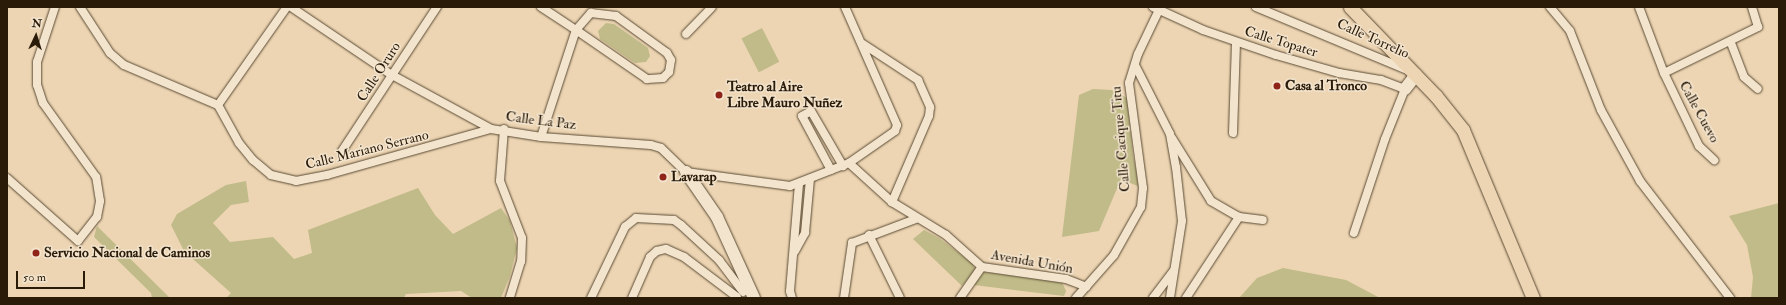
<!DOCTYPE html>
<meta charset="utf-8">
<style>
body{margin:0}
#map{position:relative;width:1786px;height:305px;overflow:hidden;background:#edd5b3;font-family:"IM FELL Double Pica",serif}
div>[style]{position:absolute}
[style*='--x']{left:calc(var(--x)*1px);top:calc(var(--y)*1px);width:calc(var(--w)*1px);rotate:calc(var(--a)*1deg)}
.green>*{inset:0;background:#c0bb88;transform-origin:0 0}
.roads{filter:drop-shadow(0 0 1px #5a4a33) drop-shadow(0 0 1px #5a4a33)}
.street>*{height:8px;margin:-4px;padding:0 4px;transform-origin:4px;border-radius:4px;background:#f3e4ce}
.secondary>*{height:12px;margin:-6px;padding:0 6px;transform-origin:6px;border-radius:6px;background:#f3e4ce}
.primary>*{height:13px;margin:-6.5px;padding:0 6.5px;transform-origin:6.5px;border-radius:6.5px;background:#edd5b3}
.dots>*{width:11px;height:11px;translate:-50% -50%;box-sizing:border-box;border:2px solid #f3e4ce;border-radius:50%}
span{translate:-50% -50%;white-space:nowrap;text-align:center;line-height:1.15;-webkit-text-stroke:3px #f3e4ce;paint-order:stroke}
.street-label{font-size:14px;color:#291b08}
.poi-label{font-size:14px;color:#291b08;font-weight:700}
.left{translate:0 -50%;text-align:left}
.frame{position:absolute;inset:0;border:8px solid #291b08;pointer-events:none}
.north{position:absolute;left:16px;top:16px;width:40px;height:40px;-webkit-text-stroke:3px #f3e4ce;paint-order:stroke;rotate:4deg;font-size:11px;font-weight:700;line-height:16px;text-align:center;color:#291b08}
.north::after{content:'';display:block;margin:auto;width:14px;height:18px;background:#291b08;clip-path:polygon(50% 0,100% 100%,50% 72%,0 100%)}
.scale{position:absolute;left:16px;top:271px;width:69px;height:18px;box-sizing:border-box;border:2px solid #291b08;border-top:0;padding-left:5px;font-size:12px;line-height:14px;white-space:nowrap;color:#291b08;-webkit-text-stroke:3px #f3e4ce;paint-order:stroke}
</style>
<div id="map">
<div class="green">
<div style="clip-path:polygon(606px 23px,614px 24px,648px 48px,650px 56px,646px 62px,635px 63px,600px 39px,598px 31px)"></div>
<div style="left:762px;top:28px;width:38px;height:23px;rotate:63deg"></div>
<div style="clip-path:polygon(1093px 89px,1112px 90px,1127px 98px,1133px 156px,1140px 187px,1121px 179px,1099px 231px,1062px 237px,1079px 95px)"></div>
<div style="clip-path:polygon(246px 181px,249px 202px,231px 205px,213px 223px,230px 242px,273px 237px,294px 259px,312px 253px,308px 230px,418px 188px,435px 215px,453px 234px,501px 208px,510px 221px,517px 248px,510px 276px,501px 298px,472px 298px,461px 291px,406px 294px,404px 298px,226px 298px,231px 293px,184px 251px,171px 225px,177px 214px,226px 185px)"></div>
<div style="clip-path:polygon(1779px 203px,1779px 298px,1751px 298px,1753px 277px,1747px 245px,1729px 216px)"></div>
<div style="clip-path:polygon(97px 226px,170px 298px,152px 298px,151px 293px,94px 237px)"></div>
<div style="clip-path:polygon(924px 230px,939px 238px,973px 264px,975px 270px,962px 286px,913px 239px)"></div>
<div style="clip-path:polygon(1283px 268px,1346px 280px,1380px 298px,1239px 298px,1257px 278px)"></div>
<div style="clip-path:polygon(984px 272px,1062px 282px,1066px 291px,1064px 296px,974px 285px)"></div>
</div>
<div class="roads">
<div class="street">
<div style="--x:80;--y:7;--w:55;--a:56.9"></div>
<div style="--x:110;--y:53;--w:18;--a:41"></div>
<div style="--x:124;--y:65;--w:102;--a:23.1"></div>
<div style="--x:218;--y:105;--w:43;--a:61.1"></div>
<div style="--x:239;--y:143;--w:22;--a:51"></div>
<div style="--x:253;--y:160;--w:23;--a:40"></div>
<div style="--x:271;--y:175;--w:26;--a:13"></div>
<div style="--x:296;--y:181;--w:32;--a:-11"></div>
<div style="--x:327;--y:175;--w:170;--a:-15.7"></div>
<div style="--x:291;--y:7;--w:122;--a:34"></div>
<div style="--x:392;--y:75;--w:113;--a:28.6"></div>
<div style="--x:491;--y:129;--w:51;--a:9.1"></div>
<div style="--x:541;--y:137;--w:110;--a:4.2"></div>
<div style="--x:651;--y:145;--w:10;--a:17"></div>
<div style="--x:661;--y:148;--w:35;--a:44"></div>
<div style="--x:686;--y:172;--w:105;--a:7.7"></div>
<div style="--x:790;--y:186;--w:63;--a:-21.3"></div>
<div style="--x:849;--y:163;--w:56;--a:-34.8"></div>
<div style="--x:895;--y:131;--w:6;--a:-72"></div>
<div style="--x:897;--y:125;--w:129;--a:-113.8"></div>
<div style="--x:1153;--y:7;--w:55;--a:24.7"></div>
<div style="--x:1203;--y:30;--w:77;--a:18.9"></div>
<div style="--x:1276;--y:55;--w:66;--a:15.9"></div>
<div style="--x:1339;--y:73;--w:43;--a:9.5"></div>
<div style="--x:1381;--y:80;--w:26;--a:21"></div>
<div style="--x:1405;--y:89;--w:54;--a:111.8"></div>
<div style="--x:1385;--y:139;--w:99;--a:108.3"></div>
<div style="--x:1256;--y:7;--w:164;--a:22.6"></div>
<div style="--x:1550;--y:7;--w:31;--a:50"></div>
<div style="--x:1570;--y:31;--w:85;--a:68.6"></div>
<div style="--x:1601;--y:110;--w:81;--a:61.2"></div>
<div style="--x:1640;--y:181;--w:148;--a:52.4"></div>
<div style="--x:1639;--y:7;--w:71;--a:69.3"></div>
<div style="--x:1664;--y:73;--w:81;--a:64.4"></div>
<div style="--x:1699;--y:146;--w:21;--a:43"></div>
<div style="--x:686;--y:34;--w:37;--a:-46"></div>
<div style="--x:1731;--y:43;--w:36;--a:69"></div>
<div style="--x:1744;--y:77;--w:18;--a:41"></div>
<div style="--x:863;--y:44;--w:66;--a:33.2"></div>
<div style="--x:918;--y:80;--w:30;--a:66"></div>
<div style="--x:930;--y:107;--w:9;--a:96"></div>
<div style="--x:929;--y:116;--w:94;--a:113.3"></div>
<div style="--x:1135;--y:65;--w:77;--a:63.1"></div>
<div style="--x:1170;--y:134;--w:34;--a:80"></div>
<div style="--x:1176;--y:167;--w:54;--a:83.7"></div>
<div style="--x:1182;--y:221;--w:78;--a:98.9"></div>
<div style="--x:1664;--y:73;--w:105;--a:-26.1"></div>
<div style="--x:1758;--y:27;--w:21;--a:-107"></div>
<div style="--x:218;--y:105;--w:120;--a:-54.9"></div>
<div style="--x:504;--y:129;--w:52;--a:94.4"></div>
<div style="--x:500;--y:181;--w:61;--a:68.9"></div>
<div style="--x:522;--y:238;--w:23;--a:92"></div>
<div style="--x:521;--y:261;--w:39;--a:107"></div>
<div style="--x:1233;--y:133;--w:91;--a:-88.1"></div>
<div style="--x:541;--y:137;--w:113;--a:-71.9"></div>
<div style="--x:576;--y:30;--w:23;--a:-49"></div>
<div style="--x:591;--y:13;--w:25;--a:7"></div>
<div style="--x:616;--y:16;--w:63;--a:36"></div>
<div style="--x:667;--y:53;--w:8;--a:60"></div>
<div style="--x:671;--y:60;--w:12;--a:99"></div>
<div style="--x:669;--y:72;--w:8;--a:135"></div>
<div style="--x:663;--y:78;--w:16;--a:176"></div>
<div style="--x:647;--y:79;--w:86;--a:-145.4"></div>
<div style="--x:576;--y:30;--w:42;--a:-146.7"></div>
<div style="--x:1172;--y:138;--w:74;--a:58.2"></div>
<div style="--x:1211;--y:201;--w:32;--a:30"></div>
<div style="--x:1239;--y:217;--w:24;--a:7"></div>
<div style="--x:342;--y:151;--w:173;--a:-56.6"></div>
<div style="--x:849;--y:163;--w:58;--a:42.2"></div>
<div style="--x:892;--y:202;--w:63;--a:31.4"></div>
<div style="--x:946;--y:235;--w:48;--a:41.6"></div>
<div style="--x:982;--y:267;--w:85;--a:8.1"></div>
<div style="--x:1066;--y:279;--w:22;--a:21"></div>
<div style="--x:831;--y:170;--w:61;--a:-118.2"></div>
<div style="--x:802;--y:116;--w:10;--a:-29"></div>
<div style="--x:811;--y:111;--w:64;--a:59.8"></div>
<div style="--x:7;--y:178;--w:95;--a:41.6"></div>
<div style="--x:78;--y:241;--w:31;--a:-52"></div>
<div style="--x:97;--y:217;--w:16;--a:-79"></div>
<div style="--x:100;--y:201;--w:24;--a:-99"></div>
<div style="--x:96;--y:177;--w:91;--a:-125.6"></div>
<div style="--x:43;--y:103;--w:19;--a:-108"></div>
<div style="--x:37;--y:85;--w:23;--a:-90"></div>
<div style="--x:37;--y:62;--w:58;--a:-71.9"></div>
<div style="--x:869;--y:235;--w:70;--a:63.8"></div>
<div style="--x:795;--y:251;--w:21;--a:-61"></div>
<div style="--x:805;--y:233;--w:54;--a:-84.7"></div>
<div style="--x:591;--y:298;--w:79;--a:-64.4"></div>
<div style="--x:625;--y:227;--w:14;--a:-39"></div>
<div style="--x:636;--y:218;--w:38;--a:3"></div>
<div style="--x:674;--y:220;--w:9;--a:36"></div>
<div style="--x:681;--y:225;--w:52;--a:42.6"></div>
<div style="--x:719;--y:260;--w:40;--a:53"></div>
<div style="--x:632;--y:298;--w:45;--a:-66.3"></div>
<div style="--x:650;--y:257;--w:9;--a:-41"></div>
<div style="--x:657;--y:251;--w:9;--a:-13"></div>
<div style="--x:666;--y:249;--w:20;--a:24"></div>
<div style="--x:684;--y:257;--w:66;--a:37"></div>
<div style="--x:792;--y:298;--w:7;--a:-106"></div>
<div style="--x:790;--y:291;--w:108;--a:-85.2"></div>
<div style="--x:844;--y:298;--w:56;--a:-81.7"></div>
<div style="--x:852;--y:243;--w:68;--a:-20.6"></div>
<div style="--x:960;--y:298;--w:38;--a:-55"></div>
<div style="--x:1076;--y:298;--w:57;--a:-48.5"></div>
<div style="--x:1114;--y:255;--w:55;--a:-60.6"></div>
<div style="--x:1141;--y:207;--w:19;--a:-84"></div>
<div style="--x:1143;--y:188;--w:106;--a:-97.6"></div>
<div style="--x:1129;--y:83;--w:30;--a:-73"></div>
<div style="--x:1138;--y:54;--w:49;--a:-64.5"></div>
<div style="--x:1153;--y:298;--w:34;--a:-53"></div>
<div style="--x:1186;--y:298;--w:97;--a:-56.8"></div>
</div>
<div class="secondary">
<div style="--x:1405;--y:89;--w:18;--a:-52"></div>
<div style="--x:686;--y:172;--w:55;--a:55.4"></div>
<div style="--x:717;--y:217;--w:89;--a:65.4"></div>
</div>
<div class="primary">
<div style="--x:1350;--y:7;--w:124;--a:46"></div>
<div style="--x:1436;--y:96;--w:43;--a:51.5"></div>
<div style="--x:1463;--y:130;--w:182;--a:67.4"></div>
</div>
</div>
<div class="dots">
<div style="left:1277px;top:86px;background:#8f2418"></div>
<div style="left:719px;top:95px;background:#8f2418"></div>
<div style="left:663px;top:177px;background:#8f2418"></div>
<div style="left:36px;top:253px;background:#8f2418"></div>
</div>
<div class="street-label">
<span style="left:1373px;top:39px;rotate:24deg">Calle Torrelio</span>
<span style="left:1281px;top:42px;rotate:17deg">Calle Topater</span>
<span style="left:379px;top:72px;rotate:-57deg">Calle Oruro</span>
<span style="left:1699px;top:112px;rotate:61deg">Calle Cuevo</span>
<span style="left:541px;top:121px;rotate:7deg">Calle La Paz</span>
<span style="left:1121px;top:139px;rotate:-95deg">Calle Cacique Titu</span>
<span style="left:367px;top:150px;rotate:-14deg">Calle Mariano Serrano</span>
<span style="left:1032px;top:262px;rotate:10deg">Avenida Unión</span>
</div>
<div class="poi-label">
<span class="left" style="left:1285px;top:86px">Casa al Tronco</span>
<span class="left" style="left:727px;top:95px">Teatro al Aire<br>Libre Mauro Nuñez</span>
<span class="left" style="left:671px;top:177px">Lavarap</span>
<span class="left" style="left:44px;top:253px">Servicio Nacional de Caminos</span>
</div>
<div class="frame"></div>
<div class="north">N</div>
<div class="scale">50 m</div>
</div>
